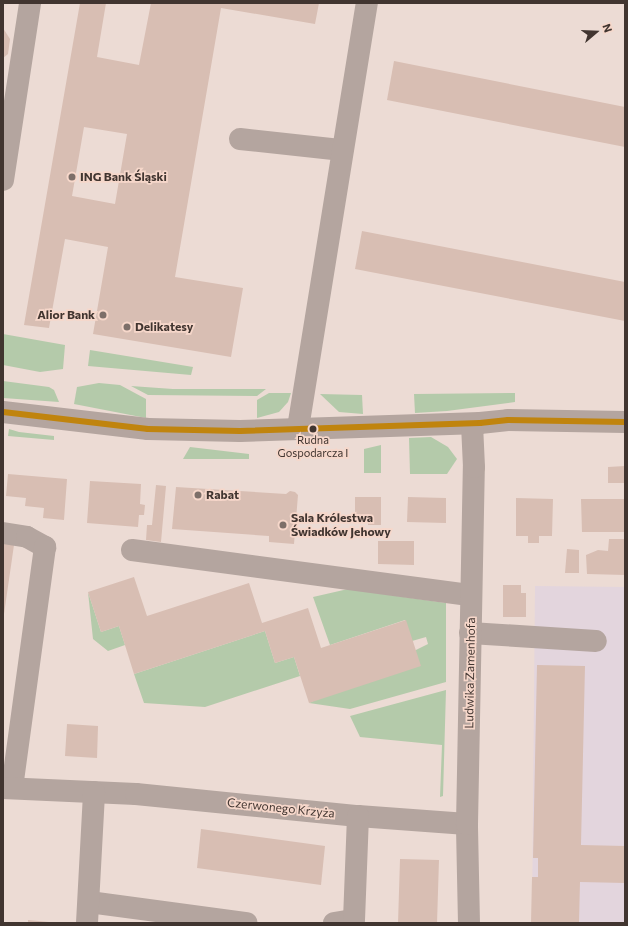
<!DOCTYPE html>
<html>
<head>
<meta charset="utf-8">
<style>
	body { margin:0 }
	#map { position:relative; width:628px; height:926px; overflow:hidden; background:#ecdbd4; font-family:Commissioner,sans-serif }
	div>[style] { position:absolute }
	.education>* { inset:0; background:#e3d5dd }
	.green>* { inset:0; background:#b4caaa }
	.building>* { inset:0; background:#d8beb3 }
	.minor>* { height:22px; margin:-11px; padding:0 11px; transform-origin:11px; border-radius:11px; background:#b4a59f }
	.bus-1>* { height:6px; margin:-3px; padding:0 3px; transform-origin:3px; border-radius:3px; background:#c0840e }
	.dots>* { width:11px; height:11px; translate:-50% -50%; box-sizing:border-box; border:2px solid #f6d7ca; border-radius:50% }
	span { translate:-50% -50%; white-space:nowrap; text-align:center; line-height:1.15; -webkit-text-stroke:3.5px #f6d7ca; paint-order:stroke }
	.bus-label { font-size:11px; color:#413530 }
	.poi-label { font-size:12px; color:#413530; font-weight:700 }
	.left { translate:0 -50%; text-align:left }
	.right { translate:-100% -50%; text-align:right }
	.street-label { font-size:12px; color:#413530 }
	.frame { position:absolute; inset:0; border:4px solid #413530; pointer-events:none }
	.north { position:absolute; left:576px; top:12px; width:40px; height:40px; -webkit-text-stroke:3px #f6d7ca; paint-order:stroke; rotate:71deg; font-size:11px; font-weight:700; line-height:16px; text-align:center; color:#413530 }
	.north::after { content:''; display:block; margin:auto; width:14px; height:18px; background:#413530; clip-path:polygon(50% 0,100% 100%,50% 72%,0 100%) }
</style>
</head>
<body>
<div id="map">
	<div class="education">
		<div style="clip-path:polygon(535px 586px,625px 587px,625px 923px,532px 923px)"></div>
	</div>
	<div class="green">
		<div style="clip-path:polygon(3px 334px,65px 345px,63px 369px,40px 372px,3px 365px)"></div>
		<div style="clip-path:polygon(90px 350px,193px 367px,191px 375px,88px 366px)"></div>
		<div style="clip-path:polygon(3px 381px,49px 387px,54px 390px,59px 402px,3px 398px)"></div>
		<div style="clip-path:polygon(99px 383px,120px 385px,146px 399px,146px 418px,74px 404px,77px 387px)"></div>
		<div style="clip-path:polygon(131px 386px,173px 389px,266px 389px,257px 396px,148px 395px)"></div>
		<div style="clip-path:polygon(269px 393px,291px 393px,288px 402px,279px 412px,257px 418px,257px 400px)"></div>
		<div style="clip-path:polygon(515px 393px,515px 402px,447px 411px,415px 413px,414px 394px)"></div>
		<div style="clip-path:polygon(320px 394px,362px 395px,363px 414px,339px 412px)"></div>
		<div style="clip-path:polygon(9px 429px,19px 432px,54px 436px,54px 440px,8px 436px)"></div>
		<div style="clip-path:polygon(431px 437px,448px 447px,457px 459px,447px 474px,410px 474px,409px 438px)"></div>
		<div style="clip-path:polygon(381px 445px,381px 473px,364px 473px,364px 449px)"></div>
		<div style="clip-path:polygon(190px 447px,249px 454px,249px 459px,183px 459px)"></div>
		<div style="clip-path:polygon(348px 589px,446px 603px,446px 682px,350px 709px,309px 703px,428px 644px,426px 637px,412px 641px,405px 620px,330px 645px,313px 597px)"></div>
		<div style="clip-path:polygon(88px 592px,101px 632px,119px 626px,125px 645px,108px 651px,93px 639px)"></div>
		<div style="clip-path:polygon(265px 631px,275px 663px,294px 657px,300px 676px,205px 707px,144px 703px,134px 674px)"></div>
		<div style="clip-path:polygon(446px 690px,443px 796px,440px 797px,442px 745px,360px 737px,350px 716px)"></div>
	</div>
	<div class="building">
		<div style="clip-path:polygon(evenodd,80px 3px,106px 3px,97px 57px,139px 65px,151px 3px,319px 3px,315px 24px,221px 8px,175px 277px,243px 288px,231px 357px,93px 334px,108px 247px,65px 239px,49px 328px,24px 325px,80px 3px,84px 127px,127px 134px,115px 204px,72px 196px,84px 127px)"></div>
		<div style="clip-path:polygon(3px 28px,10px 39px,8px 54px,3px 58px)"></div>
		<div style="clip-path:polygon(394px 61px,625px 107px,625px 147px,387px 100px)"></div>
		<div style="clip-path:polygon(362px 231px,625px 282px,625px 321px,355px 269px)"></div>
		<div style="clip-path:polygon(625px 466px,625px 483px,608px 483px,608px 467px)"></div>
		<div style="clip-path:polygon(8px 474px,67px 479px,64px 520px,43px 518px,44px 508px,25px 506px,26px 498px,6px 496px)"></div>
		<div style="clip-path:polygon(90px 481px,141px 484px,140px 504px,145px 505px,144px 515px,139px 515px,138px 527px,87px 523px)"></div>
		<div style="clip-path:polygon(156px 485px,166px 486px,161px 542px,146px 540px,147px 525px,152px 525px)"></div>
		<div style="clip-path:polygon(176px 487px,286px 494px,290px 491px,295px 492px,298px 495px,294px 544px,269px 542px,269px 536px,172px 529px)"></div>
		<div style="clip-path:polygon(355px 497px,381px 497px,381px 525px,368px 525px,368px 519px,355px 519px)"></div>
		<div style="clip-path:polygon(408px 497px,446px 498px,446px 523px,407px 522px)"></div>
		<div style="clip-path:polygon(516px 498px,553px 499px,552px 536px,539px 536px,539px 543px,528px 543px,528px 536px,516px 536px)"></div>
		<div style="clip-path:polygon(581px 499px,625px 499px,625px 532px,582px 532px)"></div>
		<div style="clip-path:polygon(609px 539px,625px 539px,625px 575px,587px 574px,586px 555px,598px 550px,608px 551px)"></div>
		<div style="clip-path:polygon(378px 541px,414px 541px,414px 565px,378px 564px)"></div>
		<div style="clip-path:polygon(3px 543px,14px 545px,4px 614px,3px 614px)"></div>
		<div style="clip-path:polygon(567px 549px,579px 550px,579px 573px,565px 573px)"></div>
		<div style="clip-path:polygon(134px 577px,147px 616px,249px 583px,262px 623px,308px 608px,321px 648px,406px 620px,421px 666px,309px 703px,294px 657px,275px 663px,265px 631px,134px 674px,119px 626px,101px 632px,88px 592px)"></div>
		<div style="clip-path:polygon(503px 585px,521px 585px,521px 593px,526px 593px,526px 617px,503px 617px)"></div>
		<div style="clip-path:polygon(537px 665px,585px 666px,581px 845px,625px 846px,625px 883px,580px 882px,579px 923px,531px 923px,532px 877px,538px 877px,538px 858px,533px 858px)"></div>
		<div style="clip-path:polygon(67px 724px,98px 726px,97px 758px,65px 756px)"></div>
		<div style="clip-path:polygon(201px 829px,325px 846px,321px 885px,197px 868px)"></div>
		<div style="clip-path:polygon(400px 859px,439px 860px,437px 923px,398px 923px)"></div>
		<div style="clip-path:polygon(28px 920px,49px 922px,49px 923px,28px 923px)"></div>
	</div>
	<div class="minor">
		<div style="left:240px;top:139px;width:103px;rotate:6.2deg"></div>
		<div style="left:3px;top:180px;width:179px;rotate:-81.3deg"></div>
		<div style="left:3px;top:412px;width:146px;rotate:6.7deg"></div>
		<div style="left:148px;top:429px;width:92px;rotate:1.2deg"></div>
		<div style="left:240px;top:431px;width:240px;rotate:-1.9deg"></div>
		<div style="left:480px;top:423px;width:28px;rotate:-6deg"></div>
		<div style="left:508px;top:420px;width:117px;rotate:1deg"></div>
		<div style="left:298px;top:428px;width:431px;rotate:-80.8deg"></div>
		<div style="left:3px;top:533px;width:24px;rotate:9deg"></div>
		<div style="left:27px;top:537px;width:21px;rotate:29deg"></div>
		<div style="left:45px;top:547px;width:243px;rotate:97.8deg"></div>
		<div style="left:132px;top:550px;width:342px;rotate:7.6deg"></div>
		<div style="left:470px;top:633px;width:126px;rotate:3.6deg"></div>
		<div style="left:3px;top:788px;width:133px;rotate:2.6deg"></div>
		<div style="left:136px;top:794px;width:223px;rotate:5.7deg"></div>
		<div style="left:358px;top:816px;width:109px;rotate:4.2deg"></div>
		<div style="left:89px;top:902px;width:159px;rotate:7.6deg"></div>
		<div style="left:87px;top:923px;width:131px;rotate:-86.9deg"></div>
		<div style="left:334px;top:923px;width:20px;rotate:-9deg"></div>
		<div style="left:354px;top:920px;width:104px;rotate:-87.8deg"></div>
		<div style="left:469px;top:923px;width:99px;rotate:-91.2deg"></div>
		<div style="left:467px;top:824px;width:357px;rotate:-88.9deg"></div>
		<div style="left:474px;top:467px;width:43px;rotate:-92.7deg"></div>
	</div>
	<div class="bus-1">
		<div style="left:3px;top:412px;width:146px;rotate:6.7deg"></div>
		<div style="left:148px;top:429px;width:92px;rotate:1.2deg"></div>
		<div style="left:240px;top:431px;width:240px;rotate:-1.9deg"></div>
		<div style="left:480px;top:423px;width:28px;rotate:-6deg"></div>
		<div style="left:508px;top:420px;width:117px;rotate:1deg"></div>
	</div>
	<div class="dots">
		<div style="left:72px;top:177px;background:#7d6f69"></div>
		<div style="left:103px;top:315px;background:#7d6f69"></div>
		<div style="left:127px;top:327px;background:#7d6f69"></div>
		<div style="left:313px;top:429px;background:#413530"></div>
		<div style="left:198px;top:495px;background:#7d6f69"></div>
		<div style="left:283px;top:525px;background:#7d6f69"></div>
	</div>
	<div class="bus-label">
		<span style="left:313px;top:447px">Rudna<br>Gospodarcza I</span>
	</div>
	<div class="poi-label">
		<span class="left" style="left:80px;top:177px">ING Bank Śląski</span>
		<span class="right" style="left:95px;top:315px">Alior Bank</span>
		<span class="left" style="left:135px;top:327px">Delikatesy</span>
		<span class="left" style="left:206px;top:495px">Rabat</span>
		<span class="left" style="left:291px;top:525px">Sala Królestwa<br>Świadków Jehowy</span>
	</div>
	<div class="street-label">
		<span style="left:470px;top:673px;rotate:-89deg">Ludwika Zamenhofa</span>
		<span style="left:281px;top:808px;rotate:6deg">Czerwonego Krzyża</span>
	</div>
	<div class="frame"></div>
	<div class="north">N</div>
</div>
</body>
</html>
